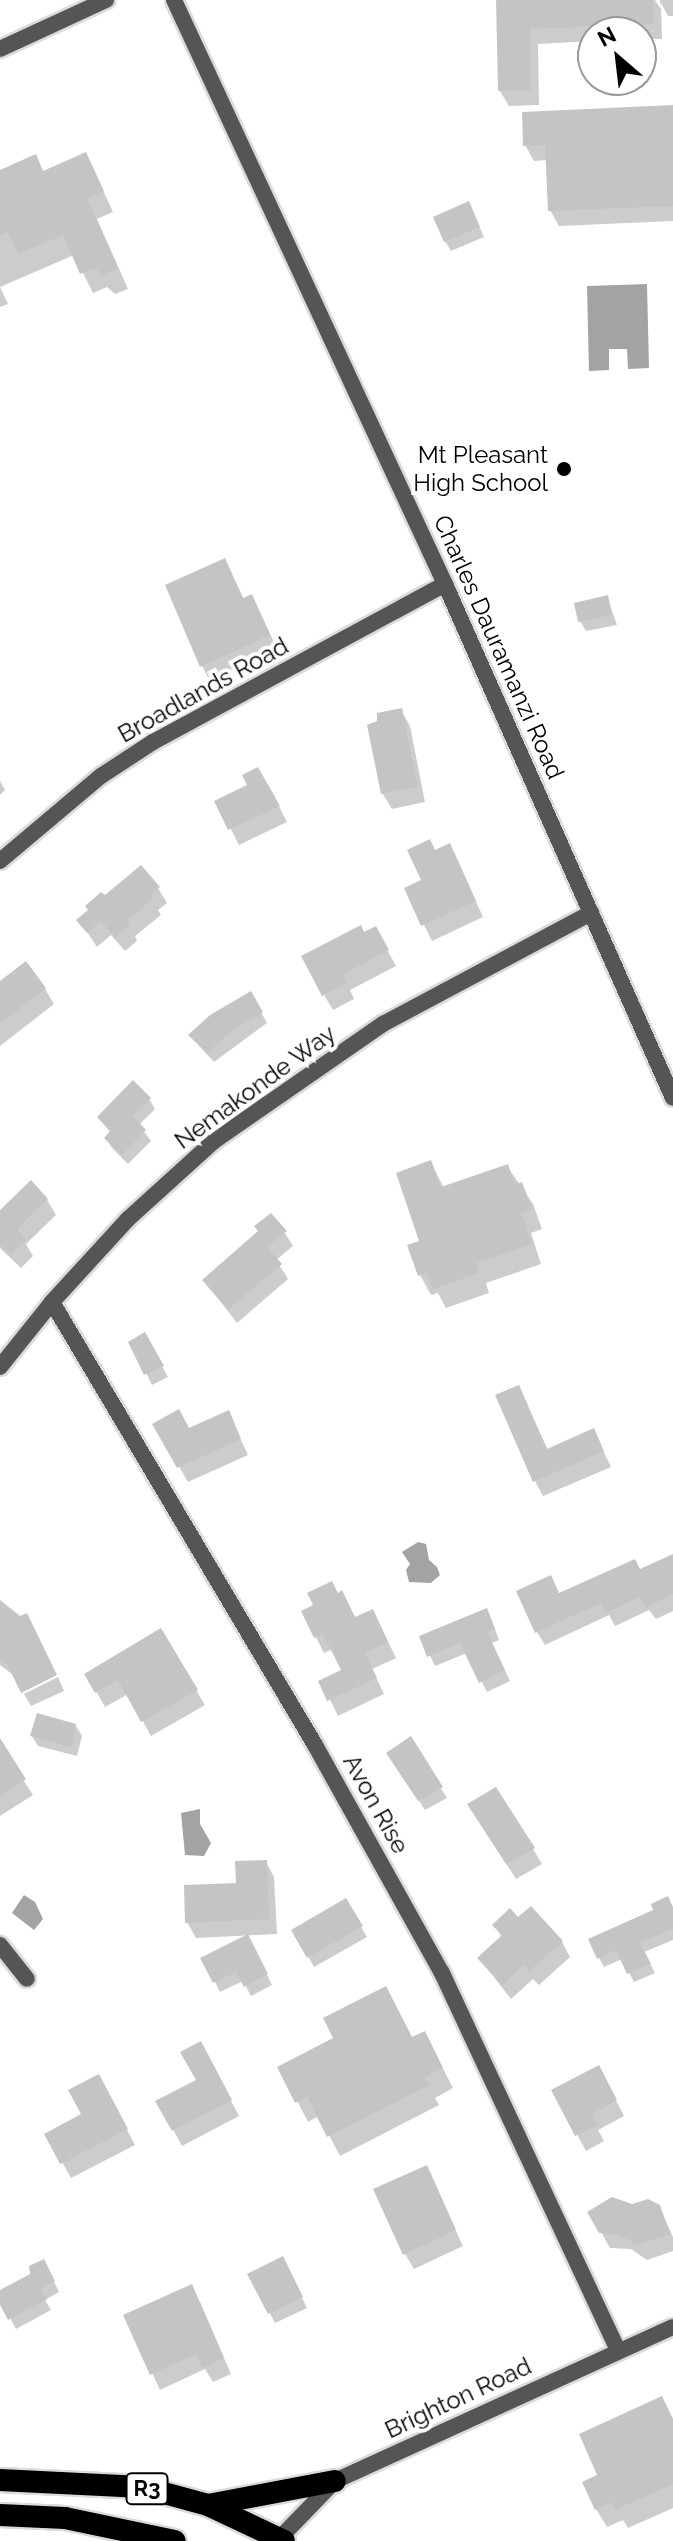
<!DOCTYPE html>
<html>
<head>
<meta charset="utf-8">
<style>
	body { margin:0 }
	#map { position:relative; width:673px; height:2541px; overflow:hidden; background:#fff; font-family:Raleway,sans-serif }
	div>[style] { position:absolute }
	.water>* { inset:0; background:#a3a3a3 }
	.shadow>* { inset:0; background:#0003 }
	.building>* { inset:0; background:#c4c4c4 }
	.roads { filter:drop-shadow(2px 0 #dbdbdb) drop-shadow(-2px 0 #dbdbdb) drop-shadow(0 2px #dbdbdb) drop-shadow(0 -2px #dbdbdb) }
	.minor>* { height:16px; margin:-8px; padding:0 8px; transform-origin:8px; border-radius:8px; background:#555 }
	.tertiary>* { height:16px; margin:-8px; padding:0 8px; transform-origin:8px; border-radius:8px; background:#555 }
	.trunk>* { height:22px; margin:-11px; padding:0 11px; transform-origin:11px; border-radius:11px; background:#000 }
	.dots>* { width:22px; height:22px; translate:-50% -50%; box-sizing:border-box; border:4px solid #fff; border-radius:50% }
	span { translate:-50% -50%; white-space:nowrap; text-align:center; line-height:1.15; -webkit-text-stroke:8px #fff; paint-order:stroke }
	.shield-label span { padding:2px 6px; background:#fff; border:2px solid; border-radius:6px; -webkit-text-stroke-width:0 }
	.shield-label { font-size:22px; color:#000; font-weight:700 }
	.poi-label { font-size:24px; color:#000 }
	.right { translate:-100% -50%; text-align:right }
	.street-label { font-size:24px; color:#000 }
	.north { position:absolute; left:577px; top:16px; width:80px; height:80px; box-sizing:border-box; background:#fff; border:2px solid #999; border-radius:50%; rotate:332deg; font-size:22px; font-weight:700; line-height:32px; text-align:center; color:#000 }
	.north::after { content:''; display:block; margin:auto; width:28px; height:36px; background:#000; clip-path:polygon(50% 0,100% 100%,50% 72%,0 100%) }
</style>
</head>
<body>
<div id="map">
	<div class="water">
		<div style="clip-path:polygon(647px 284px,649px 368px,628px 369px,627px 349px,609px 349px,609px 370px,589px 371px,587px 286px)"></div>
		<div style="clip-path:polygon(418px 1542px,426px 1544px,429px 1560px,437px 1567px,440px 1575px,431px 1583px,409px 1582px,406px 1570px,410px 1564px,402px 1552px)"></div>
		<div style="clip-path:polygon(200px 1809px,200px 1824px,211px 1843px,204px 1856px,185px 1855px,181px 1813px)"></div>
		<div style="clip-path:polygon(24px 1895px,35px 1902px,43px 1919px,34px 1930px,12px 1913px)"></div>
	</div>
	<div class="shadow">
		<div style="clip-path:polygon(498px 0,655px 0,661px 9px,660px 0,673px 0,673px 16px,668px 16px,661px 3px,662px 39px,641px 39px,641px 32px,593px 32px,593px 41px,538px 44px,539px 105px,509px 106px,500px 91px)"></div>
		<div style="clip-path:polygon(673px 107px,673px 221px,559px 226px,550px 210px,548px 160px,534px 161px,525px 145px)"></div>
		<div style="clip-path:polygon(86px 154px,113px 212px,97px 219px,128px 289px,115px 294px,107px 287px,93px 293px,74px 255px,0 287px,0 172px,35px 156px,44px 173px)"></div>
		<div style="clip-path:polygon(474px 214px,484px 237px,451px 251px,445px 241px)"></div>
		<div style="clip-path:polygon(0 287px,8px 304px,0 307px)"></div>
		<div style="clip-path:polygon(225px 561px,244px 600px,260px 612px,278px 651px,210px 681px,202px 666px)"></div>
		<div style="clip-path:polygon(607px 597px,617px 625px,586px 631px,580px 621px)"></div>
		<div style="clip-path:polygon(401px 710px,410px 726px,425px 802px,392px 809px,383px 794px,369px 726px)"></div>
		<div style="clip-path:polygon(0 781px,5px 790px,0 795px)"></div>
		<div style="clip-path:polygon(269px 786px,287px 822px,239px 845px,217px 802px)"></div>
		<div style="clip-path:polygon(435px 852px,458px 861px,483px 917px,432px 941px,406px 889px,424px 881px)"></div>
		<div style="clip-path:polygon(158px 888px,167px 903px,158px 910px,161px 915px,135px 936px,137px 941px,125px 951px,111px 935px,97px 947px,79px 920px,105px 897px)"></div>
		<div style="clip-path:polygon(364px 934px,384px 944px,396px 966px,350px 990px,354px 999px,333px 1010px,324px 995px)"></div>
		<div style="clip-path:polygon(0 984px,45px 989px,54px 1004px,0 1046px)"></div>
		<div style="clip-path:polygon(251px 994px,267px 1023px,214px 1062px,190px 1036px)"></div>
		<div style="clip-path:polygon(149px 1099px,155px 1109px,139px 1125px,151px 1141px,128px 1164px,112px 1148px,106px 1138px,111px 1133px,99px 1117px)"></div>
		<div style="clip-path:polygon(431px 1163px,444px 1188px,507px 1166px,533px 1204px,542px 1229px,531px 1233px,541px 1264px,486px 1283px,489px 1293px,446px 1308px,438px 1293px,431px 1295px,420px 1275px)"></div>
		<div style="clip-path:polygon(47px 1200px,56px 1215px,26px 1244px,33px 1256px,21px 1268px,0 1248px,0 1214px)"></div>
		<div style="clip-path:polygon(285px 1233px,293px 1246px,276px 1260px,288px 1279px,237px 1323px,204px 1280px)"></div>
		<div style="clip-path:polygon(145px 1335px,168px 1377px,152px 1385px,131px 1343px)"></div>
		<div style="clip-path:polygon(518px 1388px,548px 1450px,593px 1430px,611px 1467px,543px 1496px,535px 1481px)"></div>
		<div style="clip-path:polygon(228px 1413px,248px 1455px,188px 1482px,155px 1425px,189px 1430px)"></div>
		<div style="clip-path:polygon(640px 1572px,673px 1577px,673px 1611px,656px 1619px,649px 1610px,615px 1626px,609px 1615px,545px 1645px,537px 1632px,560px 1595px)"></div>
		<div style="clip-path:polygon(338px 1595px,355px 1619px,381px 1627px,396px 1658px,372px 1669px,384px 1694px,338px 1716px,321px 1682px,343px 1671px,333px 1649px,324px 1653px,303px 1612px)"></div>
		<div style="clip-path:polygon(0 1602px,16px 1677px,0 1665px)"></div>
		<div style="clip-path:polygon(492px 1621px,499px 1640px,492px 1643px,510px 1681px,487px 1692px,467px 1653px,435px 1666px,421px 1637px)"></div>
		<div style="clip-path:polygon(161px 1631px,205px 1705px,151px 1736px,128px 1694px,105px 1707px,87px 1675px)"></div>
		<div style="clip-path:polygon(58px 1677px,64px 1691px,31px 1706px,24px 1694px)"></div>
		<div style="clip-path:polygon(38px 1716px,76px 1726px,82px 1736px,77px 1756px,38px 1746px,32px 1736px)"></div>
		<div style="clip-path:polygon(410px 1739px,447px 1798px,425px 1810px,395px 1764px)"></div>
		<div style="clip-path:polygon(0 1744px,33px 1795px,0 1816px)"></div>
		<div style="clip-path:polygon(478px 1820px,533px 1849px,542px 1864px,516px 1879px)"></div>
		<div style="clip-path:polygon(266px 1862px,274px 1877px,277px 1934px,196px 1938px,187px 1922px)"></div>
		<div style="clip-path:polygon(346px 1901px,367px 1937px,314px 1967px,294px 1930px)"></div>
		<div style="clip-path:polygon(673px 1908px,673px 1940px,644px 1952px,655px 1973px,634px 1982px,622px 1959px,604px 1967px,599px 1958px)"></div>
		<div style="clip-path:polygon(518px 1920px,562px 1942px,570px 1957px,539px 1985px,533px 1979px,511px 1999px,479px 1958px,502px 1938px,495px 1925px)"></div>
		<div style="clip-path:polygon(253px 1946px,272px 1985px,251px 1996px,243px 1981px,220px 1992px,203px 1958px)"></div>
		<div style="clip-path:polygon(412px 2039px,435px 2053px,453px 2088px,435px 2098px,439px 2105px,340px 2156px,319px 2116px,308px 2122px,280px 2068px)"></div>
		<div style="clip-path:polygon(209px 2059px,239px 2116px,182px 2146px,158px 2102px,198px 2081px)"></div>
		<div style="clip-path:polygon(607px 2083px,624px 2116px,598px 2130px,604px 2141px,586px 2151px,554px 2091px)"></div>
		<div style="clip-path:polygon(107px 2092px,135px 2145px,71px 2178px,47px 2135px,84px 2115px)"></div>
		<div style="clip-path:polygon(426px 2168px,463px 2246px,414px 2269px,405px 2254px)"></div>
		<div style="clip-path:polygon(632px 2206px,659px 2206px,673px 2237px,673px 2251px,647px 2260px,631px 2249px,610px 2248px,590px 2212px)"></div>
		<div style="clip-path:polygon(288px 2269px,307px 2308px,275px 2323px,250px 2275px)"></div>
		<div style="clip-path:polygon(49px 2271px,59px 2292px,45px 2300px,51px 2310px,16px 2329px,0 2300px,0 2293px,33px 2275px)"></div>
		<div style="clip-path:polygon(200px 2302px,231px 2374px,213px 2382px,205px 2369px,160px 2390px,126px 2316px)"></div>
		<div style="clip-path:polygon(661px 2398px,673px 2419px,673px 2508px,628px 2528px,623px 2520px,607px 2527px,596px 2509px,600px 2476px)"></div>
	</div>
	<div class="building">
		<div style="clip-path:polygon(496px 0,653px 0,654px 24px,530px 29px,531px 90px,498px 91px)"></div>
		<div style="clip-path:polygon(673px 105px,673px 206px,548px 211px,545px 145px,523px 146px,522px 112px)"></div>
		<div style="clip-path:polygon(86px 152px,104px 191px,87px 199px,118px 268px,102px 275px,95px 268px,80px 274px,63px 235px,18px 254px,8px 232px,0 236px,0 170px,36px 154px,43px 171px)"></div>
		<div style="clip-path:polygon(469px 201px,480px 227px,444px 242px,433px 217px)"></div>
		<div style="clip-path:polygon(225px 558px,243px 598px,252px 594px,270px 635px,200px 667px,165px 585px)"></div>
		<div style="clip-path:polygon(608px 595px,612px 615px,578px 622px,574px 603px)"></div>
		<div style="clip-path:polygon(402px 708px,418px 787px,381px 794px,367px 725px,377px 721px,377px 713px)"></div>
		<div style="clip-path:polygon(258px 767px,280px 806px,228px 830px,214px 801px,247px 785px,242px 775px)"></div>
		<div style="clip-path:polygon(430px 839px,435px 850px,450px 843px,476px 901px,421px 926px,404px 888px,421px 880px,407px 850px)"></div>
		<div style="clip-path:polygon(141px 865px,160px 887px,150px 894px,154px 898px,127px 920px,130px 924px,115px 937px,101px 921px,87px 933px,76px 920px,88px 910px,85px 906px,101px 892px,105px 895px)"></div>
		<div style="clip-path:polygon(361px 925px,364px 932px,376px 926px,389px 950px,343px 974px,347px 983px,322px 996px,301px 956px)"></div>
		<div style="clip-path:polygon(26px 961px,46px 988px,0 1024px,0 981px)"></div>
		<div style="clip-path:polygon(251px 991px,263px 1012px,235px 1029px,207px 1053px,188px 1035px,210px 1015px)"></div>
		<div style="clip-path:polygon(133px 1080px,151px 1098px,133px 1116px,146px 1130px,122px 1155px,104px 1138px,110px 1131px,97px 1117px)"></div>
		<div style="clip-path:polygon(431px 1160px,441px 1187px,508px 1164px,515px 1185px,522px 1182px,532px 1209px,521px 1213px,532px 1244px,476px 1263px,479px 1273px,433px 1289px,427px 1273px,418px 1276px,407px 1245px,419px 1241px,396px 1173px)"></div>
		<div style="clip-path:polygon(31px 1180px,48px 1199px,17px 1229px,26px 1240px,11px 1253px,0 1245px,0 1210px)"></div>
		<div style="clip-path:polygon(271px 1213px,287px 1231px,267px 1247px,282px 1264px,228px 1310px,202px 1280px,258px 1231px,254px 1226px)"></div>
		<div style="clip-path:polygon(145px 1332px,164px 1366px,144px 1375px,128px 1342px)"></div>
		<div style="clip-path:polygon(519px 1385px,547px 1449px,594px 1428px,604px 1451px,533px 1482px,495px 1395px)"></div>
		<div style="clip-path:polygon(179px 1409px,189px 1428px,229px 1410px,241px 1439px,177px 1468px,152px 1424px)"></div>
		<div style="clip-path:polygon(673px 1554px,673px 1594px,647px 1607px,639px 1597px,606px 1613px,601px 1603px,535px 1633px,516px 1591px,551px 1575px,559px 1593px,635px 1559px,640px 1569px)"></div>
		<div style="clip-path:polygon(332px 1581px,338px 1593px,342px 1590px,355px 1617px,373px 1609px,388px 1642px,365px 1653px,377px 1678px,327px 1701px,318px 1681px,341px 1670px,323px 1634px,314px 1638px,301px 1611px,313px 1605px,307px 1593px)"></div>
		<div style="clip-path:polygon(0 1600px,20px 1616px,27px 1613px,57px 1675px,21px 1693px,7px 1664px,0 1658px)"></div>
		<div style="clip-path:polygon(487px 1608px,495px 1629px,487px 1632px,505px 1670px,479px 1683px,460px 1643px,427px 1657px,419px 1636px)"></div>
		<div style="clip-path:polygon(161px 1628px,198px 1690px,141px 1722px,118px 1680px,95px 1693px,84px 1674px)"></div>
		<div style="clip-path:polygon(37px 1713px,76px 1724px,72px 1747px,30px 1736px)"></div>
		<div style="clip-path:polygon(411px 1736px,443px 1787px,418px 1801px,386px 1753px)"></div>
		<div style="clip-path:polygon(0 1738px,26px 1779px,0 1795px)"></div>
		<div style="clip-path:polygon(496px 1787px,535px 1848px,506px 1864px,467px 1804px)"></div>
		<div style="clip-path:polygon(267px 1860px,269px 1919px,185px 1923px,184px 1885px,236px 1883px,235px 1861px)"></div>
		<div style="clip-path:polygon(668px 1896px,673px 1907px,673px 1929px,640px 1942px,651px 1964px,627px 1974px,616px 1950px,597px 1959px,588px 1939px,653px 1910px,651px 1904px)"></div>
		<div style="clip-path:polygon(346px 1898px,363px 1926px,307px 1958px,291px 1930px)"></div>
		<div style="clip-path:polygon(531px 1906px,563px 1941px,529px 1971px,523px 1965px,502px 1985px,477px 1958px,502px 1935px,492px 1925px,510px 1908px,518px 1917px)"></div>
		<div style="clip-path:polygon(248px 1934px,268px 1974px,244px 1987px,236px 1972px,213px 1983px,200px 1958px)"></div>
		<div style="clip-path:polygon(386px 1986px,412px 2037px,425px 2031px,443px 2068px,425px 2077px,429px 2085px,327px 2137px,307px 2097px,295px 2103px,277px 2067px,333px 2038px,323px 2018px)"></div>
		<div style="clip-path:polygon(201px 2041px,232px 2100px,172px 2131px,155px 2101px,196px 2080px,180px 2052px)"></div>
		<div style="clip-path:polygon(599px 2065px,617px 2100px,591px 2114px,597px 2125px,575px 2136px,551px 2090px)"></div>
		<div style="clip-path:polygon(99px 2074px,128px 2129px,60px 2164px,44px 2134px,81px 2114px,68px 2090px)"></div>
		<div style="clip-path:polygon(427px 2165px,456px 2230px,403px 2255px,373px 2189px)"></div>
		<div style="clip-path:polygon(612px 2197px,632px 2204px,648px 2199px,660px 2205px,670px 2234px,637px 2245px,620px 2235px,599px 2233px,587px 2212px)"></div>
		<div style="clip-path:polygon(283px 2256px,303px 2297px,268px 2314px,247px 2274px)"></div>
		<div style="clip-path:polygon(44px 2259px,55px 2281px,41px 2289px,47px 2299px,8px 2320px,0 2305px,0 2290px,30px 2274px,29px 2266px)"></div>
		<div style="clip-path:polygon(192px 2284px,224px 2358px,202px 2368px,196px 2354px,150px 2375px,123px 2315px)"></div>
		<div style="clip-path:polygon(662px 2396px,673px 2419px,673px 2484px,615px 2510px,611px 2502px,595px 2510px,582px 2482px,597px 2475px,579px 2434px)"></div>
	</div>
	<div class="roads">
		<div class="minor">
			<div style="left:0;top:49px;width:117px;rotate:-24.8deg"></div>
			<div style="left:0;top:861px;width:132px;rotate:-40.1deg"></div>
			<div style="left:101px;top:776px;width:62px;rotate:-33.2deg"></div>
			<div style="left:153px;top:742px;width:332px;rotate:-28.4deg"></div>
			<div style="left:52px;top:1302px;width:515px;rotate:59.3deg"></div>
			<div style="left:315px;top:1745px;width:261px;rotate:60.9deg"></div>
			<div style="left:442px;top:1973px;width:417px;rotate:65deg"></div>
			<div style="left:0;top:1945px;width:43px;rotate:51.5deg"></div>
			<div style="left:277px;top:2541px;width:83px;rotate:-46deg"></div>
			<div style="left:335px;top:2481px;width:371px;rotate:-24.5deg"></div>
		</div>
		<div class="tertiary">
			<div style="left:174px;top:0;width:644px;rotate:65.11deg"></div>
			<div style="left:445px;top:584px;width:562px;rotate:66.08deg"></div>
			<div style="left:0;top:1367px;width:83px;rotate:-51.3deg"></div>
			<div style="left:52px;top:1302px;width:113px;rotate:-47.5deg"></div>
			<div style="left:128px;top:1219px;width:116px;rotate:-42.2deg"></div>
			<div style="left:214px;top:1141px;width:206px;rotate:-34.7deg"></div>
			<div style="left:383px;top:1024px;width:236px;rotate:-28.1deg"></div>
		</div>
		<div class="trunk">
			<div style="left:0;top:2480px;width:142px;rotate:2.8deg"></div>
			<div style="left:142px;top:2487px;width:68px;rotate:15.3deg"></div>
			<div style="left:208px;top:2505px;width:84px;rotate:25.3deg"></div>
			<div style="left:208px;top:2505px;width:129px;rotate:-10.7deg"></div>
			<div style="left:0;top:2515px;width:65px;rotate:2.6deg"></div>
			<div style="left:65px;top:2518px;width:112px;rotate:11.8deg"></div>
		</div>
	</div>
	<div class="dots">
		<div style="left:564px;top:469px;background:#000"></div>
	</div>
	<div class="shield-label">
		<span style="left:147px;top:2489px">R3</span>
	</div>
	<div class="poi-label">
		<span class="right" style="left:548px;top:469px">Mt Pleasant<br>High School</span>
	</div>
	<div class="street-label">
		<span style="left:499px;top:647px;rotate:66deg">Charles Dauramanzi Road</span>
		<span style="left:203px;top:690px;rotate:-29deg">Broadlands Road</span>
		<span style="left:255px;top:1087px;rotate:-36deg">Nemakonde Way</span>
		<span style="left:376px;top:1804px;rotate:61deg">Avon Rise</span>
		<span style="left:458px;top:2398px;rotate:-25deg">Brighton Road</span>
	</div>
	<div class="north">N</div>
</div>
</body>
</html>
